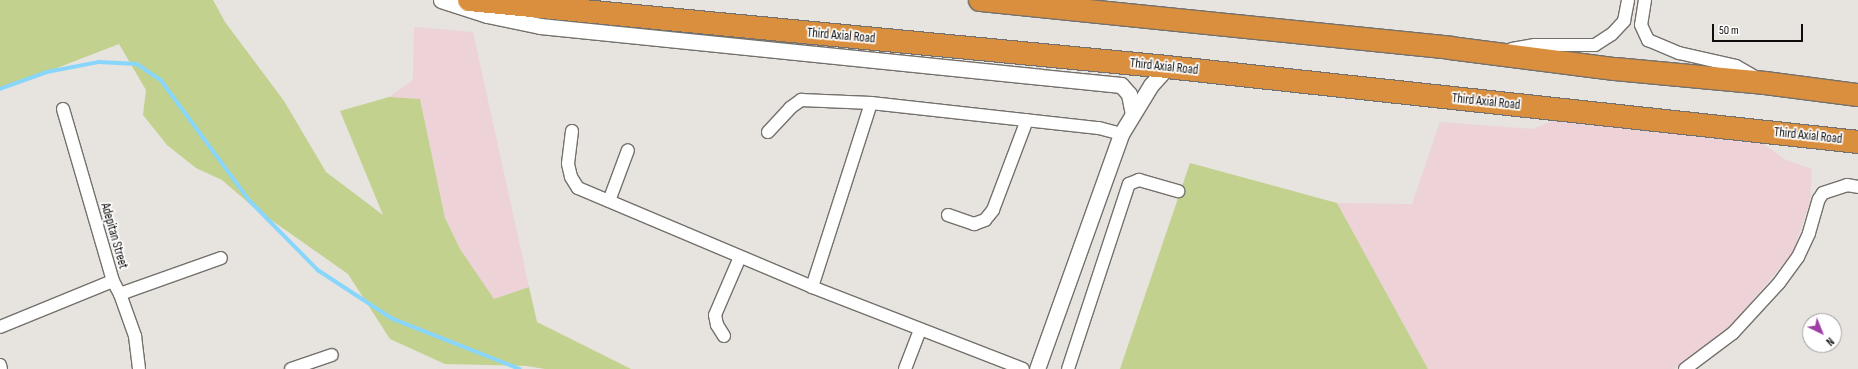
<!DOCTYPE html>
<html>
<head>
<meta charset="utf-8">
<style>
	body { margin:0 }
	#map { position:relative; width:1858px; height:369px; overflow:hidden; background:#e7e3de; font-family:"Sofia Sans Condensed",sans-serif }
	div>[style] { position:absolute }
	.industrial>* { inset:0; background:#edd2d8 }
	.green>* { inset:0; background:#c2d18d }
	.stream>* { height:3.5px; margin:-1.75px; padding:0 1.75px; transform-origin:1.75px; border-radius:1.75px; background:#89d6fc }
	.roads { filter:drop-shadow(1px 0 #74716c) drop-shadow(-1px 0 #74716c) drop-shadow(0 1px #74716c) drop-shadow(0 -1px #74716c) }
	.minor>* { height:12px; margin:-6px; padding:0 6px; transform-origin:6px; border-radius:6px; background:#fff }
	.tertiary>* { height:15px; margin:-7.5px; padding:0 7.5px; transform-origin:7.5px; border-radius:7.5px; background:#fff }
	.motorway>* { height:22px; margin:-11px; padding:0 11px; transform-origin:11px; border-radius:11px; background:#da8f3f }
	span { translate:-50% -50%; white-space:nowrap; text-align:center; line-height:1.15; -webkit-text-stroke:3.5px #fff; paint-order:stroke }
	.street-label { font-size:13px; color:#0f0d0c }
	.north { position:absolute; left:1802px; top:313px; width:40px; height:40px; box-sizing:border-box; background:#fff; border:1px solid #9f9e9e; border-radius:50%; rotate:137deg; font-size:11px; font-weight:700; line-height:16px; text-align:center; color:#0f0d0c }
	.north::after { content:''; display:block; margin:auto; width:14px; height:18px; background:#9f3da4; clip-path:polygon(50% 0,100% 100%,50% 72%,0 100%) }
	.scale { position:absolute; left:1712px; top:24px; width:91px; height:18px; box-sizing:border-box; border:2px solid #0f0d0c; border-top:0; padding-left:5px; font-size:12px; line-height:14px; white-space:nowrap; color:#0f0d0c; -webkit-text-stroke:3px #fff; paint-order:stroke }
</style>
</head>
<body>
<div id="map">
	<div class="industrial">
		<div style="clip-path:polygon(414px 27px,473px 32px,529px 287px,494px 300px,460px 249px,445px 218px,420px 99px,389px 97px,413px 80px)"></div>
		<div style="clip-path:polygon(1562px 117px,1751px 135px,1786px 160px,1812px 169px,1810px 202px,1793px 252px,1730px 327px,1703px 352px,1673px 369px,1428px 369px,1337px 203px,1412px 204px,1440px 122px,1533px 129px)"></div>
	</div>
	<div class="green">
		<div style="clip-path:polygon(0 0,213px 0,225px 22px,284px 101px,326px 172px,383px 215px,340px 111px,389px 97px,420px 99px,445px 218px,460px 249px,494px 299px,529px 287px,537px 322px,631px 369px,545px 369px,527px 366px,445px 364px,390px 339px,348px 274px,257px 210px,222px 180px,196px 168px,167px 145px,143px 115px,146px 90px,119px 44px,0 90px)"></div>
		<div style="clip-path:polygon(1190px 163px,1337px 203px,1428px 369px,1120px 369px)"></div>
	</div>
	<div class="stream">
		<div style="left:0;top:89px;width:50px;rotate:-19.9deg"></div>
		<div style="left:47px;top:72px;width:53px;rotate:-10.9deg"></div>
		<div style="left:99px;top:62px;width:38px;rotate:3deg"></div>
		<div style="left:137px;top:64px;width:29px;rotate:34deg"></div>
		<div style="left:161px;top:80px;width:150px;rotate:53.7deg"></div>
		<div style="left:250px;top:201px;width:97px;rotate:45.4deg"></div>
		<div style="left:318px;top:270px;width:90px;rotate:33.2deg"></div>
		<div style="left:393px;top:319px;width:136px;rotate:21.5deg"></div>
	</div>
	<div class="roads">
		<div class="minor">
			<div style="left:1645px;top:0;width:25px;rotate:99deg"></div>
			<div style="left:1641px;top:25px;width:17px;rotate:65deg"></div>
			<div style="left:1648px;top:40px;width:34px;rotate:23deg"></div>
			<div style="left:1679px;top:53px;width:58px;rotate:12.8deg"></div>
			<div style="left:1736px;top:66px;width:24px;rotate:30deg"></div>
			<div style="left:1512px;top:49px;width:23px;rotate:-10deg"></div>
			<div style="left:1535px;top:45px;width:60px"></div>
			<div style="left:1595px;top:45px;width:20px;rotate:-33deg"></div>
			<div style="left:1612px;top:34px;width:18px;rotate:-47deg"></div>
			<div style="left:1624px;top:21px;width:21px;rotate:-79deg"></div>
			<div style="left:63px;top:109px;width:179px;rotate:73.8deg"></div>
			<div style="left:113px;top:281px;width:15px;rotate:62deg"></div>
			<div style="left:120px;top:294px;width:45px;rotate:70.3deg"></div>
			<div style="left:135px;top:336px;width:33px;rotate:83deg"></div>
			<div style="left:572px;top:131px;width:33px;rotate:97deg"></div>
			<div style="left:568px;top:164px;width:13px;rotate:77deg"></div>
			<div style="left:571px;top:177px;width:13px;rotate:58deg"></div>
			<div style="left:578px;top:188px;width:254px;rotate:22.9deg"></div>
			<div style="left:812px;top:287px;width:226px;rotate:21.2deg"></div>
			<div style="left:768px;top:132px;width:33px;rotate:-47deg"></div>
			<div style="left:790px;top:108px;width:14px;rotate:-36deg"></div>
			<div style="left:801px;top:100px;width:70px;rotate:2.5deg"></div>
			<div style="left:871px;top:103px;width:229px;rotate:6.3deg"></div>
			<div style="left:1099px;top:128px;width:23px;rotate:15deg"></div>
			<div style="left:609px;top:201px;width:54px;rotate:-69.6deg"></div>
			<div style="left:948px;top:215px;width:28px;rotate:19deg"></div>
			<div style="left:974px;top:224px;width:12px;rotate:-20deg"></div>
			<div style="left:985px;top:220px;width:13px;rotate:-51deg"></div>
			<div style="left:993px;top:210px;width:96px;rotate:-69.3deg"></div>
			<div style="left:812px;top:287px;width:193px;rotate:-72.2deg"></div>
			<div style="left:120px;top:294px;width:107px;rotate:-19.6deg"></div>
			<div style="left:0;top:327px;width:122px;rotate:-22.2deg"></div>
			<div style="left:724px;top:336px;width:13px;rotate:-122deg"></div>
			<div style="left:717px;top:325px;width:10px;rotate:-101deg"></div>
			<div style="left:715px;top:315px;width:63px;rotate:-66.7deg"></div>
			<div style="left:0;top:365px;width:4px;rotate:76deg"></div>
			<div style="left:291px;top:369px;width:43px;rotate:-18.9deg"></div>
			<div style="left:905px;top:369px;width:42px;rotate:-69deg"></div>
			<div style="left:1068px;top:369px;width:195px;rotate:-71.8deg"></div>
			<div style="left:1129px;top:184px;width:11px;rotate:-22deg"></div>
			<div style="left:1139px;top:180px;width:41px;rotate:15.8deg"></div>
			<div style="left:1685px;top:369px;width:60px;rotate:-36.9deg"></div>
			<div style="left:1733px;top:333px;width:68px;rotate:-47.4deg"></div>
			<div style="left:1779px;top:283px;width:32px;rotate:-54deg"></div>
			<div style="left:1798px;top:257px;width:26px;rotate:-65deg"></div>
			<div style="left:1809px;top:233px;width:35px;rotate:-74deg"></div>
			<div style="left:1819px;top:199px;width:7px;rotate:-56deg"></div>
			<div style="left:1823px;top:193px;width:25px;rotate:-18deg"></div>
			<div style="left:1847px;top:185px;width:11px;rotate:10deg"></div>
		</div>
		<div class="tertiary">
			<div style="left:441px;top:0;width:48px;rotate:18.1deg"></div>
			<div style="left:487px;top:15px;width:54px;rotate:11.7deg"></div>
			<div style="left:540px;top:26px;width:584px;rotate:5.8deg"></div>
			<div style="left:1121px;top:85px;width:12px;rotate:48deg"></div>
			<div style="left:1129px;top:94px;width:20px;rotate:79deg"></div>
			<div style="left:1037px;top:369px;width:250px;rotate:-70.3deg"></div>
			<div style="left:1121px;top:134px;width:57px;rotate:-58.5deg"></div>
			<div style="left:1151px;top:85px;width:24px;rotate:-48deg"></div>
		</div>
		<div class="motorway">
			<div style="left:469px;top:0;width:701px;rotate:5.48deg"></div>
			<div style="left:1167px;top:67px;width:695px;rotate:6.19deg"></div>
			<div style="left:980px;top:0;width:472px;rotate:5.8deg"></div>
			<div style="left:1450px;top:48px;width:166px;rotate:7.3deg"></div>
			<div style="left:1615px;top:69px;width:151px;rotate:5.3deg"></div>
			<div style="left:1765px;top:83px;width:94px;rotate:7.4deg"></div>
		</div>
	</div>
	<div class="street-label">
		<span style="left:841px;top:36px;rotate:5deg">Third Axial Road</span>
		<span style="left:1164px;top:67px;rotate:6deg">Third Axial Road</span>
		<span style="left:1486px;top:102px;rotate:6deg">Third Axial Road</span>
		<span style="left:1808px;top:136px;rotate:6deg">Third Axial Road</span>
		<span style="left:114px;top:236px;rotate:74deg">Adepitan Street</span>
	</div>
	<div class="north">N</div>
	<div class="scale">50 m</div>
</div>
</body>
</html>
